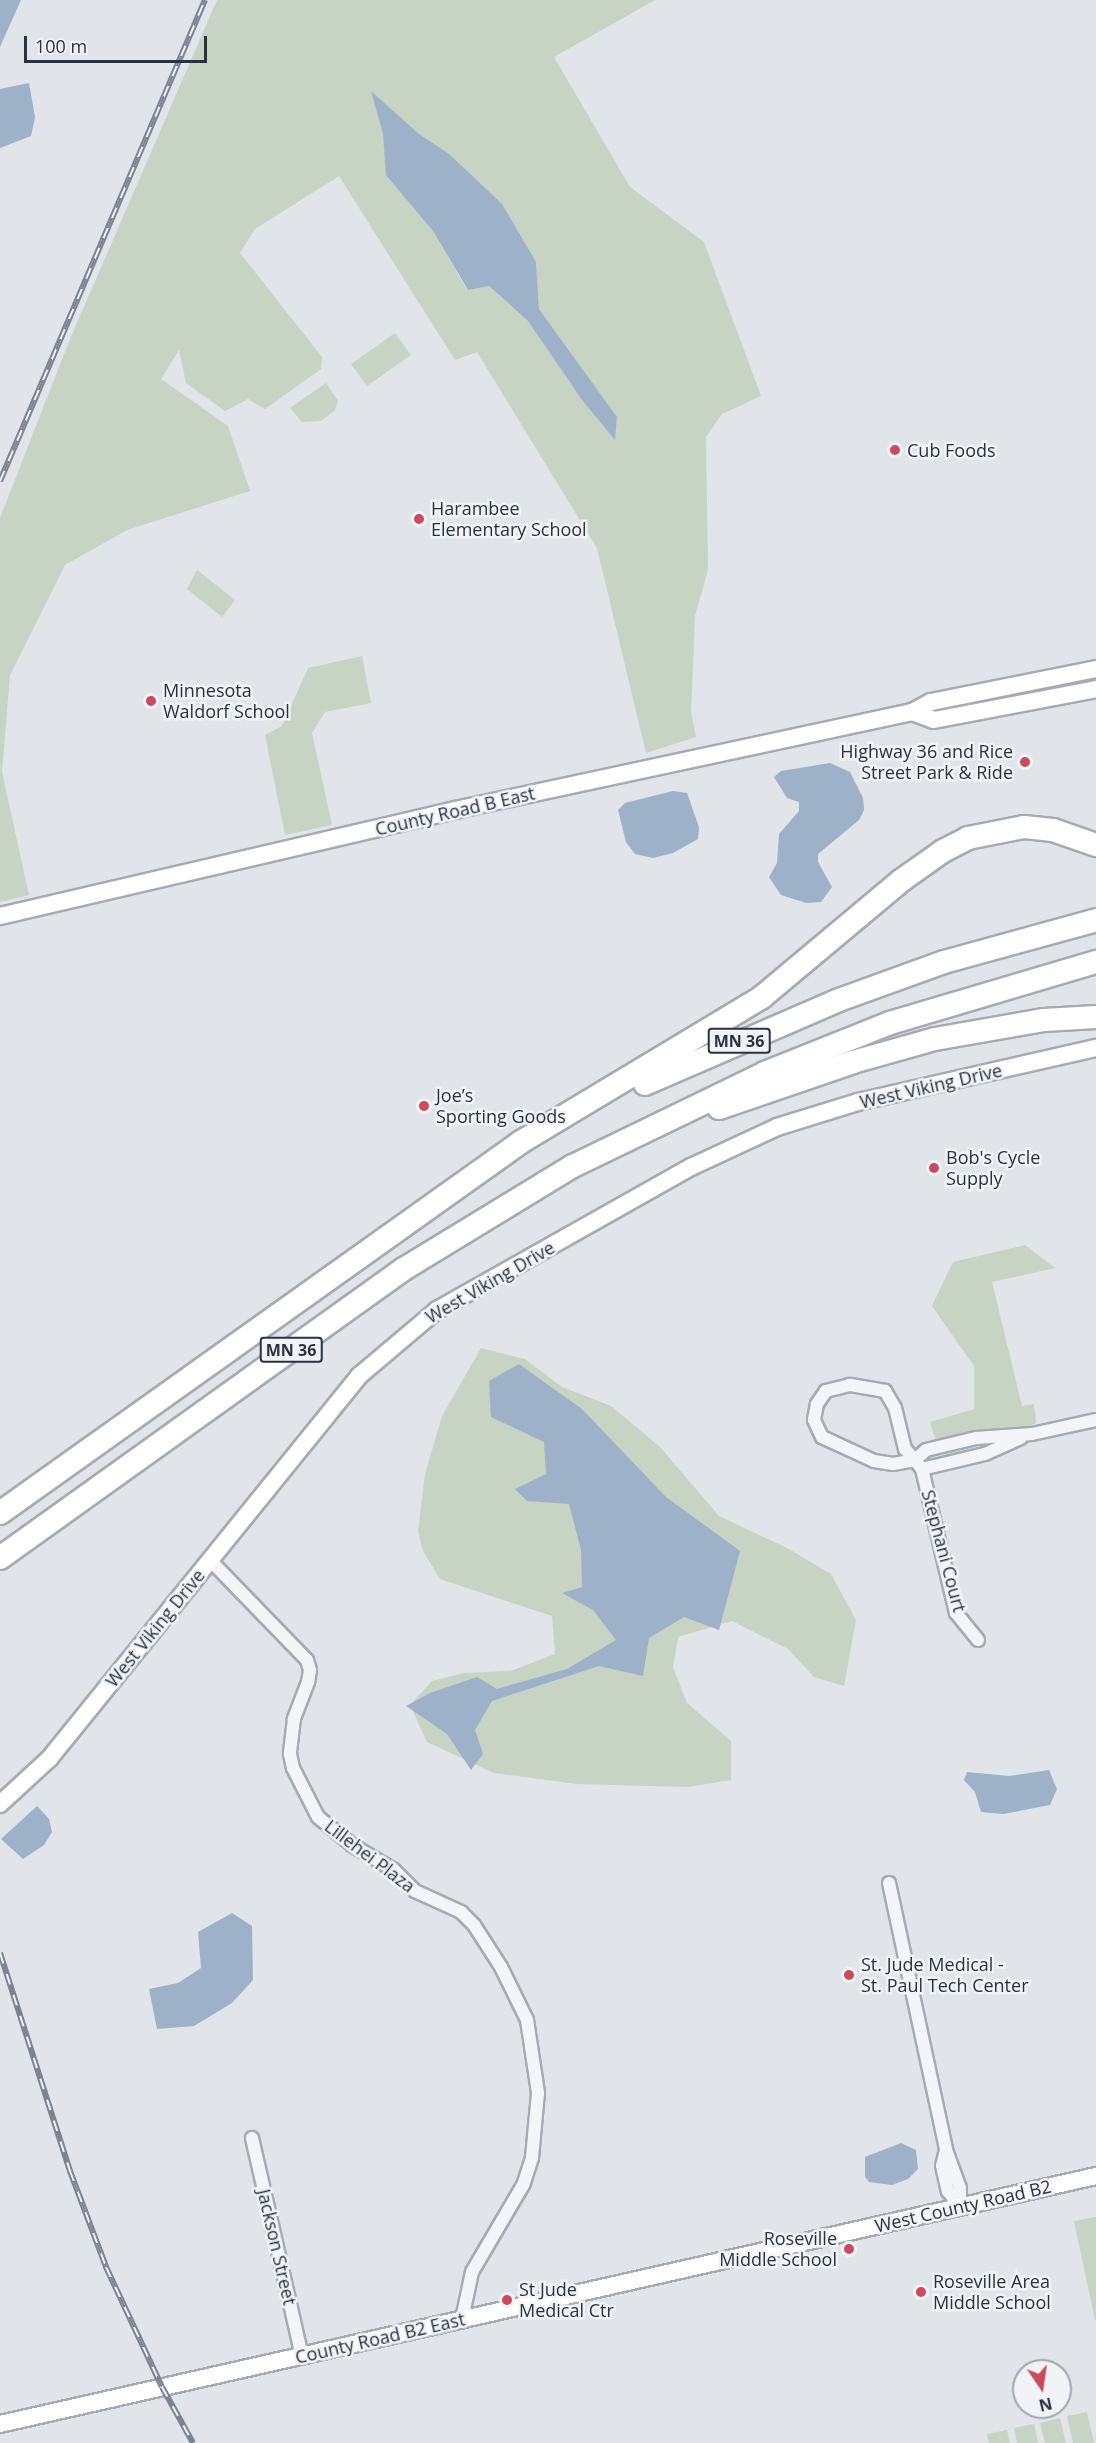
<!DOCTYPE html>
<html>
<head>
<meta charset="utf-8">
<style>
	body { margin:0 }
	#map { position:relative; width:1096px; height:2443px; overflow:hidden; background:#e1e4e9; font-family:"Open Sans",sans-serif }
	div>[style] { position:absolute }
	.green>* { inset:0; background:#c7d3c3 }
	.water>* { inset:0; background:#9db2c8 }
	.roads { filter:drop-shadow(2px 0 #a6abb3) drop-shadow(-2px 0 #a6abb3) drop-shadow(0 2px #a6abb3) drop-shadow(0 -2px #a6abb3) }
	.street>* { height:12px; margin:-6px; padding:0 6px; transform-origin:6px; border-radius:6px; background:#f4f5f8 }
	.secondary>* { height:16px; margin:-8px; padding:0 8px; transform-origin:8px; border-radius:8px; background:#fff }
	.highway>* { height:22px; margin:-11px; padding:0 11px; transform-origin:11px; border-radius:11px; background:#fff }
	.rail>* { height:6px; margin-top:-3px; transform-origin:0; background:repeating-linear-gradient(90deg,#f1f3f7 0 11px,#7b8493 0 22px); box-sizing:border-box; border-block:2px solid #7b8493 }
	.dots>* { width:16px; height:16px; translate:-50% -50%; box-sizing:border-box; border:3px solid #f1f3f7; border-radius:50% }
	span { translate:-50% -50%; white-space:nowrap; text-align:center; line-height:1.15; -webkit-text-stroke:5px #f1f3f7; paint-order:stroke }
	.shield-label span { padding:2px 4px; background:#f1f3f7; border:2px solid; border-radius:4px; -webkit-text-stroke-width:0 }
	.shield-label { font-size:16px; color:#2a3241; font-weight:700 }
	.poi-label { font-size:18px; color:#2a3241 }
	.left { translate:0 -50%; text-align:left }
	.right { translate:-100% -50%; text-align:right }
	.street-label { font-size:18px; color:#2a3241 }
	.north { position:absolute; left:1012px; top:2359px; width:60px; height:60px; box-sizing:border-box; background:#f1f3f7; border:2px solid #a1a6ae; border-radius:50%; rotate:167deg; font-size:16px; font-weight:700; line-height:24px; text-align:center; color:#2a3241 }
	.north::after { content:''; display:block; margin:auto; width:21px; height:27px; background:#ca4b5c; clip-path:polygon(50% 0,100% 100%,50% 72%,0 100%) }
	.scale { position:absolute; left:24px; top:36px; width:183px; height:27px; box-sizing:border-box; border:3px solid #2a3241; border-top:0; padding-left:8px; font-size:18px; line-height:21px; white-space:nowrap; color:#2a3241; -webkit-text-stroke:4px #f1f3f7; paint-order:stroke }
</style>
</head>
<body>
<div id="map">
	<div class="green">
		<div style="clip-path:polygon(evenodd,217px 0,655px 0,554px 57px,630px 187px,704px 242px,761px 396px,722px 414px,706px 437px,708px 570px,695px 616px,691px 712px,696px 737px,646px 753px,597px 548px,477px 352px,455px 360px,339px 176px,255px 229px,240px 253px,322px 357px,321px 369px,265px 409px,248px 399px,225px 411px,186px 383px,179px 350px,161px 379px,228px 426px,250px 491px,127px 530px,65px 565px,10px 675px,2px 772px,29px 895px,0 902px,0 518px,70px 339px,217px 0,372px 92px,419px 134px,448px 153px,536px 262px,539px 309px,617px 417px,615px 439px,582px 400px,528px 321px,489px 286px,467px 290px,433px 231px,387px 175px,383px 134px,372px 92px)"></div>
		<div style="clip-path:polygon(395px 333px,411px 355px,367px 386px,351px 364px)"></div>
		<div style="clip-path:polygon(326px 383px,338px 401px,335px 410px,321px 421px,302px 422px,290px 408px)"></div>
		<div style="clip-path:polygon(197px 570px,235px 600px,222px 617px,187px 589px)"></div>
		<div style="clip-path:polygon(362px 656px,371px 703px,325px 712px,312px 733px,332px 825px,285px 835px,265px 735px,282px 726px,308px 668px)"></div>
		<div style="clip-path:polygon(1025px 1245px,1055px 1268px,992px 1282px,1022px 1406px,1034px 1404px,1036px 1423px,1021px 1430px,937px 1444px,930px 1422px,974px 1409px,974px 1366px,932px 1306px,953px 1262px)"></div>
		<div style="clip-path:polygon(481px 1348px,525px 1359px,562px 1387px,611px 1406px,660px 1447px,719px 1516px,787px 1548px,831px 1574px,856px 1620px,844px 1686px,814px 1677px,788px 1649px,732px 1621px,678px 1637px,673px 1667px,687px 1703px,731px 1741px,731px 1780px,688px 1787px,577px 1784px,494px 1773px,427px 1742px,410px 1705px,432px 1681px,464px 1673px,511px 1671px,555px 1654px,552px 1616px,440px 1579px,423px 1551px,418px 1531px,425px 1474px,442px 1416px)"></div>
		<div style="clip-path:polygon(1096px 2217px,1096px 2320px,1095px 2320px,1074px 2221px)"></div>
		<div style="clip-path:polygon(1087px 2412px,1094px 2443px,1073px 2443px,1067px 2416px)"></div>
		<div style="clip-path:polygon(1060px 2418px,1066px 2443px,1045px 2443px,1040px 2423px)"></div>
		<div style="clip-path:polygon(1034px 2424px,1038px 2443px,1017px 2443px,1014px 2428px)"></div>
		<div style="clip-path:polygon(1007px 2430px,1010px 2443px,989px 2443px,987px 2434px)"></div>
	</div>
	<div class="water">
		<div style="clip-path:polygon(0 0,21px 0,0 47px)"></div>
		<div style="clip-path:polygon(29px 83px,35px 117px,31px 136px,0 148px,0 89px)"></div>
		<div style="clip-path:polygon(371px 91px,419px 134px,448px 153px,502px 204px,536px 262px,539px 309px,617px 417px,615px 440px,582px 400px,528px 321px,489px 286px,468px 290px,433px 231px,386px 175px,383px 134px)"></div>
		<div style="clip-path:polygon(830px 763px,850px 772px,863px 798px,864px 810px,859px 820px,818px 854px,818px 862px,832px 887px,821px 902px,806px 903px,781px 895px,769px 877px,777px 863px,779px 834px,799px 811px,799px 802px,787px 798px,774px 777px,781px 771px)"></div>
		<div style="clip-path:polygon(673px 791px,687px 793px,699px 827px,698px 839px,673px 853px,653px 858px,635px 854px,626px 842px,618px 810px,625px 803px)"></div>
		<div style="clip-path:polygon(519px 1364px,582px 1409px,666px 1497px,740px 1551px,719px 1630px,684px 1617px,649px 1638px,643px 1676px,599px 1666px,492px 1701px,475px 1730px,483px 1754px,471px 1770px,447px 1734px,406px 1706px,430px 1693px,477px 1677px,497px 1689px,567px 1669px,616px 1640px,593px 1610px,562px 1593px,582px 1587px,581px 1550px,569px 1504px,527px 1501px,515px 1489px,546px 1474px,544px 1442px,491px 1417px,489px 1381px)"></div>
		<div style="clip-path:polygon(1049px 1770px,1057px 1789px,1050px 1805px,1003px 1814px,981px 1812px,975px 1792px,964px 1780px,967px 1772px,1009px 1776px)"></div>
		<div style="clip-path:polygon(37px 1806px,49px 1819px,52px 1832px,44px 1845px,23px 1859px,1px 1839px)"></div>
		<div style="clip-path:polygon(232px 1913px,252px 1926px,253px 1980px,232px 2003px,194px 2026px,157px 2029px,149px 1989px,178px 1983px,201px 1968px,198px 1932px)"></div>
		<div style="clip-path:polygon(901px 2143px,916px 2150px,918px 2169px,908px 2179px,892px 2185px,869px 2182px,865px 2177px,865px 2157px)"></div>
	</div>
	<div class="roads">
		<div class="street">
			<div style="left:922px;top:1469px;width:65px;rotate:-13.4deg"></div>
			<div style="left:985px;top:1454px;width:39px;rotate:-24deg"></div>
			<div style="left:210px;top:1560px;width:139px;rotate:45.9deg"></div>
			<div style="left:307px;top:1660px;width:10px;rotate:73deg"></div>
			<div style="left:310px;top:1670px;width:12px;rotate:99deg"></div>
			<div style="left:308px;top:1682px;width:40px;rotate:111deg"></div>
			<div style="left:294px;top:1719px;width:35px;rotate:97deg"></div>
			<div style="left:290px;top:1754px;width:14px;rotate:78deg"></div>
			<div style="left:293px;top:1768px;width:55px;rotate:63deg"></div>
			<div style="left:318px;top:1817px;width:44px;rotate:39.5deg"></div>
			<div style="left:352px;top:1845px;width:49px;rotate:30.8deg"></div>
			<div style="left:394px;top:1870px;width:30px;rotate:45deg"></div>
			<div style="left:415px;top:1891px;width:51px;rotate:24.5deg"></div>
			<div style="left:461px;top:1912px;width:18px;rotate:45deg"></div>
			<div style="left:474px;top:1925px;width:50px;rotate:57.3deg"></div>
			<div style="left:501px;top:1967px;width:59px;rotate:63.9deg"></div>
			<div style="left:527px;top:2020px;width:74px;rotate:81.4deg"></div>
			<div style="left:538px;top:2093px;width:65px;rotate:95.3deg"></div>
			<div style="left:532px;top:2158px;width:28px;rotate:108deg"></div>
			<div style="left:523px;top:2185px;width:101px;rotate:120.4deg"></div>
			<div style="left:472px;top:2272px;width:48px;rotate:102deg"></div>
			<div style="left:978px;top:1640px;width:35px;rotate:-129deg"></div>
			<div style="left:956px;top:1613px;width:148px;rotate:-103.3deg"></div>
			<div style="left:922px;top:1469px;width:11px;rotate:-128deg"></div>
			<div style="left:915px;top:1460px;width:15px;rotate:-132deg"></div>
			<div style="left:905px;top:1449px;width:42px;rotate:-103.7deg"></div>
			<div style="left:895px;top:1408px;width:20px;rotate:-120deg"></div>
			<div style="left:885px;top:1391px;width:36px;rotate:-170deg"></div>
			<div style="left:850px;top:1385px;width:25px;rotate:166deg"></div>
			<div style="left:826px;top:1391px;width:16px;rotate:125deg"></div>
			<div style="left:817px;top:1404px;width:16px;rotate:101deg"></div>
			<div style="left:814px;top:1420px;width:19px;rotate:65deg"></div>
			<div style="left:822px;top:1437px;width:57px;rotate:24.8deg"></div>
			<div style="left:874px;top:1461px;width:19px;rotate:9deg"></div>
			<div style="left:893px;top:1464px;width:22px;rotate:-10deg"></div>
			<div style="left:915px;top:1460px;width:15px;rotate:-42deg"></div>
			<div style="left:926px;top:1450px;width:51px;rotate:-13.5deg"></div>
			<div style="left:976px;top:1438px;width:56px;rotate:-4.1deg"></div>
			<div style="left:1032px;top:1434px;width:66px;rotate:-12.3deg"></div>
			<div style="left:889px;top:1883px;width:273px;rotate:77.9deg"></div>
			<div style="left:946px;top:2150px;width:40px;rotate:69.8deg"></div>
			<div style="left:960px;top:2188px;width:19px;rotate:90deg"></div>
			<div style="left:252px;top:2138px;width:224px;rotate:77.1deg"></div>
			<div style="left:946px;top:2150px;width:16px;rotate:104deg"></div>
			<div style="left:942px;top:2166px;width:26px;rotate:77deg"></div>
			<div style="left:948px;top:2191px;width:20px;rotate:53deg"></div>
		</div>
		<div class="secondary">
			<div style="left:912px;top:712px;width:23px;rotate:20deg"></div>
			<div style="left:934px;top:720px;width:165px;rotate:-10.8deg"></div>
			<div style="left:0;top:916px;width:467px;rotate:-13.1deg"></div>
			<div style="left:455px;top:810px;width:467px;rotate:-12.1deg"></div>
			<div style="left:912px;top:712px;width:21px;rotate:-28deg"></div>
			<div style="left:931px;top:702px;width:168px;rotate:-11.3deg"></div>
			<div style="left:0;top:1804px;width:67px;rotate:-42.6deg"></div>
			<div style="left:49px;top:1759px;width:493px;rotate:-51deg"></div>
			<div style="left:359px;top:1376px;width:102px;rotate:-40.2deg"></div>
			<div style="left:437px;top:1310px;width:291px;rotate:-29.4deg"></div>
			<div style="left:691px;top:1167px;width:95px;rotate:-24.9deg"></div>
			<div style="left:777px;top:1127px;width:85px;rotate:-17.2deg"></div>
			<div style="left:858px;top:1102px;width:244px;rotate:-12.8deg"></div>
			<div style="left:0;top:2424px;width:1124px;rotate:-12.75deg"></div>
		</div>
		<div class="highway">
			<div style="left:645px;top:1084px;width:211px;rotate:-23.4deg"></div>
			<div style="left:839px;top:1000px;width:112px;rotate:-19.9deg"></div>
			<div style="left:944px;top:962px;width:158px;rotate:-15.4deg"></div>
			<div style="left:719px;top:1108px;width:142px;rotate:-18.9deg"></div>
			<div style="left:853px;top:1062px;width:85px;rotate:-15.7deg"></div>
			<div style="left:935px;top:1039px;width:111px;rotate:-9.9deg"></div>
			<div style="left:1044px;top:1020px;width:52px;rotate:-3.3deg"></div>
			<div style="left:0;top:1513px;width:640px;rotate:-35.45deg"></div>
			<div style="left:521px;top:1142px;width:281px;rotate:-31deg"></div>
			<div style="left:762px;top:997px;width:182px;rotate:-39.9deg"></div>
			<div style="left:902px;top:880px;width:50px;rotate:-35.3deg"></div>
			<div style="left:943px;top:851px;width:28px;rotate:-27deg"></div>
			<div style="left:968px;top:838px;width:57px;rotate:-11.1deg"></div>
			<div style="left:1024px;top:827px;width:29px;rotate:6deg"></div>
			<div style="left:1053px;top:830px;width:46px;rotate:19.2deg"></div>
			<div style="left:0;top:1558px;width:497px;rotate:-35.6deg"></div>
			<div style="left:404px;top:1269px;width:198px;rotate:-31.4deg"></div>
			<div style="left:573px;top:1166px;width:213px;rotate:-25.8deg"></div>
			<div style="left:765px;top:1073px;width:135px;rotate:-21.8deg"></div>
			<div style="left:890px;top:1023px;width:215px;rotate:-16.5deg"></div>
		</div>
	</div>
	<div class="rail">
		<div style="left:0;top:481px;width:523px;rotate:-66.92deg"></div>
		<div style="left:0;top:1953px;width:229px;rotate:72.2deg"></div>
		<div style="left:70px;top:2171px;width:103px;rotate:69.4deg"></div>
		<div style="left:106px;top:2267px;width:132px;rotate:65deg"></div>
		<div style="left:162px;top:2387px;width:64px;rotate:61deg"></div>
	</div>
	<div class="dots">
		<div style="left:895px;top:450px;background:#ca4b5c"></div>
		<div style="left:419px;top:519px;background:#ca4b5c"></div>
		<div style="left:151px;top:701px;background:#ca4b5c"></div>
		<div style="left:1025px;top:762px;background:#ca4b5c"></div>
		<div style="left:424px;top:1106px;background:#ca4b5c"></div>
		<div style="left:934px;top:1168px;background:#ca4b5c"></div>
		<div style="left:849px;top:1975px;background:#ca4b5c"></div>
		<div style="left:849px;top:2249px;background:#ca4b5c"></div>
		<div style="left:921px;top:2292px;background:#ca4b5c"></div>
		<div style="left:507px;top:2300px;background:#ca4b5c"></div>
	</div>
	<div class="shield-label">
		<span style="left:739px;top:1041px">MN 36</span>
		<span style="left:291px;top:1350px">MN 36</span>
	</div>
	<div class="poi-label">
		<span class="left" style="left:907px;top:450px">Cub Foods</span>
		<span class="left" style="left:431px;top:519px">Harambee<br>Elementary School</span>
		<span class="left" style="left:163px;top:701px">Minnesota<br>Waldorf School</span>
		<span class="right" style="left:1013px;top:762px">Highway 36 and Rice<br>Street Park &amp; Ride</span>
		<span class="left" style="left:436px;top:1106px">Joe’s<br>Sporting Goods</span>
		<span class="left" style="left:946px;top:1168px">Bob's Cycle<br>Supply</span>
		<span class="left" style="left:861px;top:1975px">St. Jude Medical -<br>St. Paul Tech Center</span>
		<span class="right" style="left:837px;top:2249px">Roseville<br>Middle School</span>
		<span class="left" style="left:933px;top:2292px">Roseville Area<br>Middle School</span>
		<span class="left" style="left:519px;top:2300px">St Jude<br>Medical Ctr</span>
	</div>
	<div class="street-label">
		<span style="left:455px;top:811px;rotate:-13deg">County Road B East</span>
		<span style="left:931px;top:1086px;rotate:-13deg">West Viking Drive</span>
		<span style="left:490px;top:1282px;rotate:-30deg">West Viking Drive</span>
		<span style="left:944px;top:1551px;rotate:75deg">Stephani Court</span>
		<span style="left:155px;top:1628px;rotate:-51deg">West Viking Drive</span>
		<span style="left:370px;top:1856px;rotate:37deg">Lillehei Plaza</span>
		<span style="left:963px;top:2206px;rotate:-13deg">West County Road B2</span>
		<span style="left:277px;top:2247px;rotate:77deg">Jackson Street</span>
		<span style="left:380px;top:2338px;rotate:-13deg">County Road B2 East</span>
	</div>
	<div class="north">N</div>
	<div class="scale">100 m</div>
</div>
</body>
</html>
